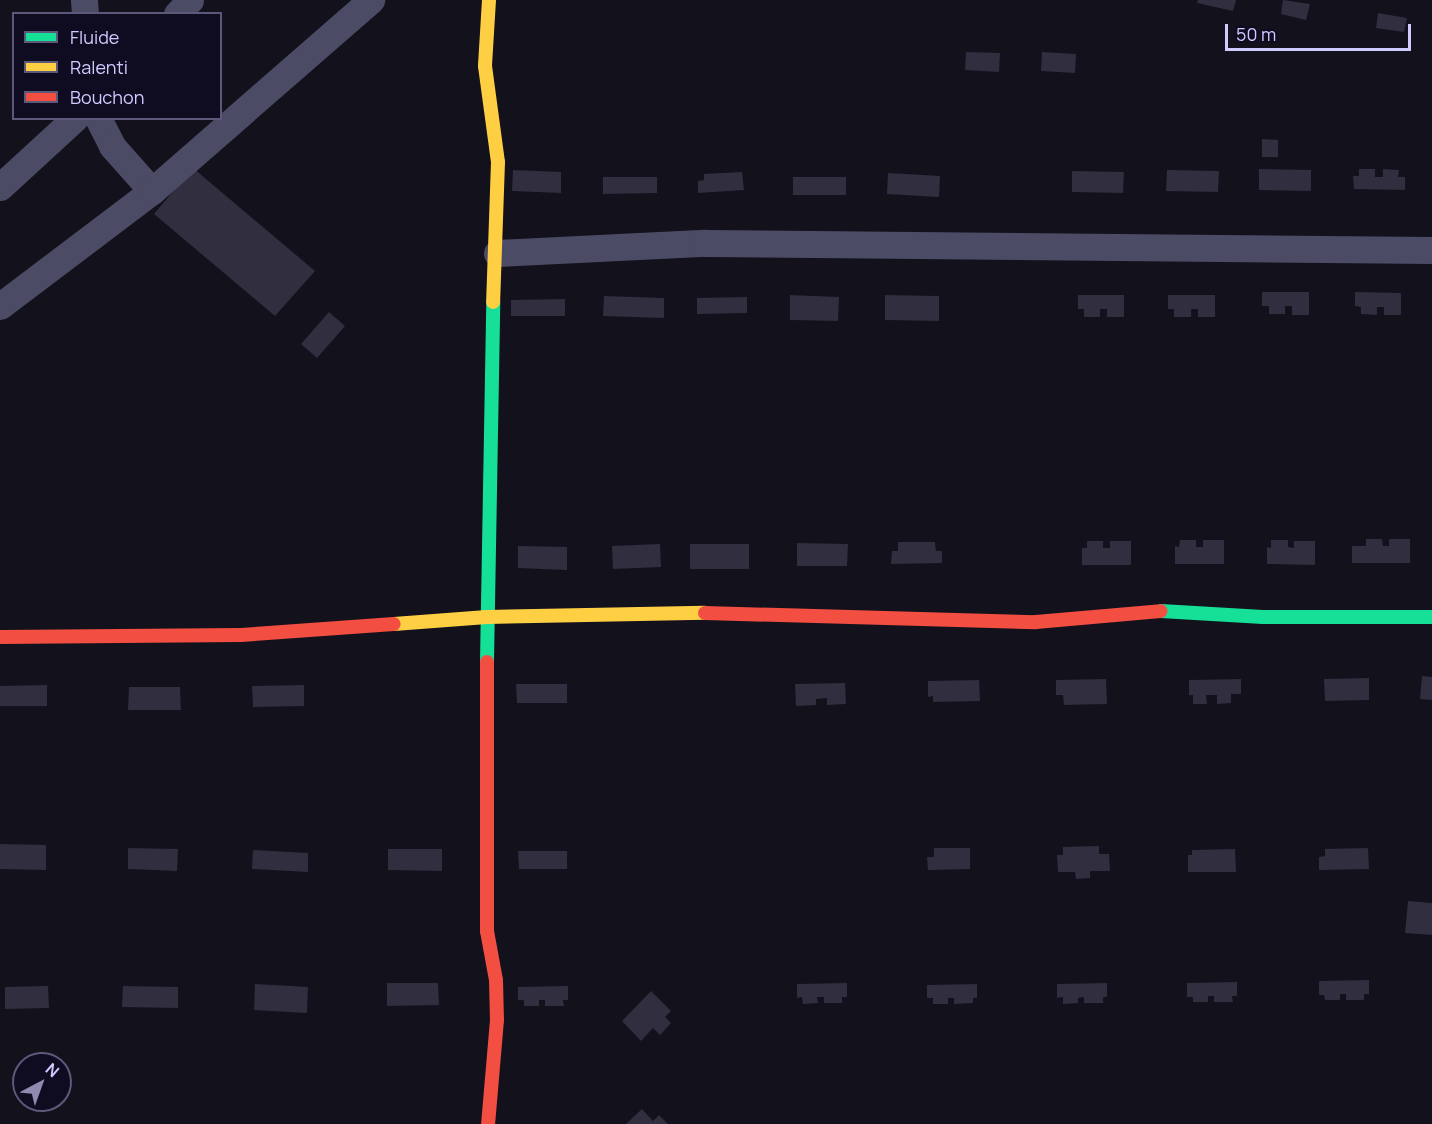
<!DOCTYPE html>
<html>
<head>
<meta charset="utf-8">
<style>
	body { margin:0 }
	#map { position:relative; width:1432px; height:1124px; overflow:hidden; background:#12111c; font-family:Manrope,sans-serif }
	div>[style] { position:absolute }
	.building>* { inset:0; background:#302e3f }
	.street>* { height:27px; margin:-13.5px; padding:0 13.5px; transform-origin:13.5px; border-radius:13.5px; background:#4b4b65 }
	.fast>* { height:14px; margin:-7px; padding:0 7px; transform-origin:7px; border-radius:7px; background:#16e098 }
	.slow>* { height:14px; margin:-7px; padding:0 7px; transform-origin:7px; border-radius:7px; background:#ffcf43 }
	.jam>* { height:14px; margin:-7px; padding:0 7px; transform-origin:7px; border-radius:7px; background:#f24e42 }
	span { translate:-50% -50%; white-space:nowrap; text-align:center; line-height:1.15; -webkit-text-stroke:6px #0f0c21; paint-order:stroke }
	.legend { position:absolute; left:12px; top:12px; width:210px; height:108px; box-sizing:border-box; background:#0f0c21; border:2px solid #5c587a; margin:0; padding:8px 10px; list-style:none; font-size:18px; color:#d0cbff }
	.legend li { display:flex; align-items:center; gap:12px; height:30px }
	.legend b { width:30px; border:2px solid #5c587a }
	.north { position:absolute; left:12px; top:1052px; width:60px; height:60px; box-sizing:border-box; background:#0f0c21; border:2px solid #5c587a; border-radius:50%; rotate:41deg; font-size:16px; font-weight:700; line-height:24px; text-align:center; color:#d0cbff }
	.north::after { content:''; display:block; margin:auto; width:21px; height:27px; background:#8e8ab0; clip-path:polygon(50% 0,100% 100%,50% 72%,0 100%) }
	.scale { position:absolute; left:1225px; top:24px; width:186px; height:27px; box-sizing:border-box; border:3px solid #d0cbff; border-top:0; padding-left:8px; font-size:18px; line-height:21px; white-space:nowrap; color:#d0cbff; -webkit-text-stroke:4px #0f0c21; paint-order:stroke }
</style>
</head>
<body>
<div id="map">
	<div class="building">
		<div style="clip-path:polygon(1198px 0,1236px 0,1233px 11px,1197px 3px)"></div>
		<div style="clip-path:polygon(1283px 0,1310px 4px,1306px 20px,1281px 14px)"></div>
		<div style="clip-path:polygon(1378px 13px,1407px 18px,1404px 32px,1376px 28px)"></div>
		<div style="clip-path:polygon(966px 52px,1000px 53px,999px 72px,965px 70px)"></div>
		<div style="clip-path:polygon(1042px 52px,1076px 54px,1075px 73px,1041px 71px)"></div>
		<div style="clip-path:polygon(1262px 139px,1278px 140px,1278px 157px,1262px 157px)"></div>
		<div style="clip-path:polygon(193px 168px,315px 271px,275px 316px,154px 214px)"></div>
		<div style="clip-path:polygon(1259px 169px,1311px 170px,1311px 191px,1259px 190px)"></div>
		<div style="clip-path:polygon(1359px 169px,1375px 169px,1375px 177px,1383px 177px,1383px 169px,1399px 170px,1398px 177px,1405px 177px,1405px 190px,1354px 189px,1353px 176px,1359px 176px)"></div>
		<div style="clip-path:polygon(513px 170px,561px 172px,561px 193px,512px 191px)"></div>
		<div style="clip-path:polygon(1167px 170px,1219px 171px,1218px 192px,1166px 191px)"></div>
		<div style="clip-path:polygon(1072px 171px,1124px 172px,1123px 193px,1072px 192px)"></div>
		<div style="clip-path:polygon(742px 172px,744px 190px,698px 193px,698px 181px,704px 180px,704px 174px)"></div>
		<div style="clip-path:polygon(888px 173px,940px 176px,939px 197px,887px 194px)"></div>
		<div style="clip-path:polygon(603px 177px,657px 177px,657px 193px,603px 194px)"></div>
		<div style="clip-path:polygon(793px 177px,846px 177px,846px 195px,793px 195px)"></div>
		<div style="clip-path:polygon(1262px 292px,1309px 292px,1309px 315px,1292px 315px,1292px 306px,1285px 306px,1285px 314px,1269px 314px,1269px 306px,1262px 306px)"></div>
		<div style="clip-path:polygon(1355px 292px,1401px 293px,1401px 315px,1384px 315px,1384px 307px,1377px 307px,1377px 315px,1361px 314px,1361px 307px,1355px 306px)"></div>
		<div style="clip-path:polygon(790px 295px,839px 297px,838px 321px,790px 320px)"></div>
		<div style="clip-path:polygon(885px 295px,939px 296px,939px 321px,885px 320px)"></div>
		<div style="clip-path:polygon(1078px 295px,1124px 295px,1124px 317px,1107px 317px,1107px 309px,1100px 309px,1100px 317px,1084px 317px,1084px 309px,1078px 309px)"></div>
		<div style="clip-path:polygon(1168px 295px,1215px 295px,1215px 317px,1198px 317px,1198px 309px,1191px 309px,1191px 317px,1174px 317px,1174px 309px,1168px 309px)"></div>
		<div style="clip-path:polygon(604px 296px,664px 298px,664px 318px,603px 316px)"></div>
		<div style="clip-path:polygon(747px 297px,747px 313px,697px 314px,697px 298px)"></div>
		<div style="clip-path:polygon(565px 299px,565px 316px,511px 316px,511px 300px)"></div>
		<div style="clip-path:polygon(329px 312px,345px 326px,317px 358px,301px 344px)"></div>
		<div style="clip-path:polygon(1366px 539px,1382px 539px,1383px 546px,1389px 546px,1389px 539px,1410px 539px,1410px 563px,1352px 563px,1352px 546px,1366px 546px)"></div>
		<div style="clip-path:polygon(1180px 540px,1196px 540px,1196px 547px,1203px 547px,1203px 540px,1224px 540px,1224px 564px,1175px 564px,1175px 546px,1179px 547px)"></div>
		<div style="clip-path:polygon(1271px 540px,1288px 540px,1288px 547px,1294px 548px,1294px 541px,1315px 541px,1315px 565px,1267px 564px,1267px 547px,1271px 548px)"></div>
		<div style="clip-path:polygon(1087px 541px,1103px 541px,1103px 548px,1110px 548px,1110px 541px,1131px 541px,1131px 565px,1082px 565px,1082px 548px,1087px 548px)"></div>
		<div style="clip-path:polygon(898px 542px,935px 542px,936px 551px,942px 551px,942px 563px,891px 564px,892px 551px,898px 551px)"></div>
		<div style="clip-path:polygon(797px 543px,848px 544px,847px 566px,797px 566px)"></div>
		<div style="clip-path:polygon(660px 544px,661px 567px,613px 569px,612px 546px)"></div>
		<div style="clip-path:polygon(690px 544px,749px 544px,749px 569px,690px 569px)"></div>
		<div style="clip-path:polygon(518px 546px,567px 547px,567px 570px,518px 568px)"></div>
		<div style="clip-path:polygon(1422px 676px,1432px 677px,1432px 700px,1420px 699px)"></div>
		<div style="clip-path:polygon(1369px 678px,1369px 700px,1325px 701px,1324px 679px)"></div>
		<div style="clip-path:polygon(1106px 679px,1107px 704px,1064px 705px,1063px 695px,1056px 695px,1056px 680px)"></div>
		<div style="clip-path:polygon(1241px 679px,1241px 694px,1231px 694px,1231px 703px,1217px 704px,1217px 695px,1206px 695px,1207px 704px,1193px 704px,1193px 695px,1189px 695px,1189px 680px)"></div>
		<div style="clip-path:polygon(979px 680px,980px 701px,933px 702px,933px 696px,928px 697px,928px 681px)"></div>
		<div style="clip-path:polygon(845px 683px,846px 704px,827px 705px,827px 698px,816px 699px,816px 705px,796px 706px,795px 684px)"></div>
		<div style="clip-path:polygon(516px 684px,567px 684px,567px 703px,517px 703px)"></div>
		<div style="clip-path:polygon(47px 685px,47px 706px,0 706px,0 686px)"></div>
		<div style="clip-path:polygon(304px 685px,304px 706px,253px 707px,252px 686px)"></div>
		<div style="clip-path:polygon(129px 687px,180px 687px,181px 710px,128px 710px)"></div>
		<div style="clip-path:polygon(0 844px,46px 845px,46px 870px,0 869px)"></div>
		<div style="clip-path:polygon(1099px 846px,1099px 854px,1109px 854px,1110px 871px,1090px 871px,1090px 878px,1076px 879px,1075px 872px,1058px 872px,1057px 855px,1063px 855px,1063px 847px)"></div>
		<div style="clip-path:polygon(128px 848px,178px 849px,177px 871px,128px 869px)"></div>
		<div style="clip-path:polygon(934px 848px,970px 848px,970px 869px,928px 870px,927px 857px,934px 857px)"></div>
		<div style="clip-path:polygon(1368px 848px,1369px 869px,1319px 870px,1319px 857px,1325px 856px,1325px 849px)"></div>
		<div style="clip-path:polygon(388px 849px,442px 849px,442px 871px,388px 870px)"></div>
		<div style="clip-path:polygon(1235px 849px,1236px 872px,1188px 872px,1188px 855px,1192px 855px,1192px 850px)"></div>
		<div style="clip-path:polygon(253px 850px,308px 853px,308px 872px,252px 869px)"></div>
		<div style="clip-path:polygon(518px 851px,567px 851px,567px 869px,519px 869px)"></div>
		<div style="clip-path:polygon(1408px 901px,1432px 903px,1432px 935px,1405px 933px)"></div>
		<div style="clip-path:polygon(1369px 980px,1369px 994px,1364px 994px,1364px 1000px,1346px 1000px,1346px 994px,1340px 994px,1340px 1000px,1325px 1000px,1324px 995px,1319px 995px,1319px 981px)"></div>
		<div style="clip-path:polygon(1237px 982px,1237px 996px,1232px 996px,1233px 1002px,1214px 1002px,1214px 996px,1208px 996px,1208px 1002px,1193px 1002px,1193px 997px,1187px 997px,1187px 983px)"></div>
		<div style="clip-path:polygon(387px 983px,438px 983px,439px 1005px,387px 1006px)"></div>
		<div style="clip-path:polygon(847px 983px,847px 997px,842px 997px,842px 1003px,824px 1003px,824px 997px,817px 997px,818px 1003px,803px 1004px,802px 997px,797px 998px,797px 984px)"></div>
		<div style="clip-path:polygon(1107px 983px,1107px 997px,1103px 997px,1103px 1003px,1084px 1003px,1084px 997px,1078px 998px,1078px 1003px,1063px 1004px,1063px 997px,1057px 998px,1057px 984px)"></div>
		<div style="clip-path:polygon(255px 984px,308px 987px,307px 1013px,254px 1010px)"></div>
		<div style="clip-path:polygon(977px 984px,977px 998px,973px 998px,973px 1003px,954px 1004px,954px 998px,948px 998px,948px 1004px,933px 1004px,933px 998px,927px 998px,927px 985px)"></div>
		<div style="clip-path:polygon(48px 986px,49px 1008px,5px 1009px,5px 987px)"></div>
		<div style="clip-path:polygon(123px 986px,178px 987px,178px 1008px,122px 1007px)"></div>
		<div style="clip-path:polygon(568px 986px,568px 1000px,563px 1000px,564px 1006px,545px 1006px,545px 1000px,539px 1000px,539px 1006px,524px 1006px,524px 1000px,518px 1000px,518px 987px)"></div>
		<div style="clip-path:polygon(651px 991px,671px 1011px,665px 1017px,671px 1023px,660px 1035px,653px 1028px,641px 1041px,622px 1021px)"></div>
		<div style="clip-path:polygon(642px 1109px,653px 1121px,659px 1115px,668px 1124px,626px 1124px)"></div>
	</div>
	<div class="street">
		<div style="left:84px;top:0;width:14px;rotate:86deg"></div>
		<div style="left:177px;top:14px;width:19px;rotate:-47deg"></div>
		<div style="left:98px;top:118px;width:31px;rotate:63deg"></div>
		<div style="left:112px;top:146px;width:60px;rotate:48.4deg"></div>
		<div style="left:0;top:187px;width:102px;rotate:-42.6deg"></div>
		<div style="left:497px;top:253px;width:208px;rotate:-2.8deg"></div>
		<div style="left:705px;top:243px;width:727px;rotate:0.55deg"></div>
		<div style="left:0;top:306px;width:191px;rotate:-37.1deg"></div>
		<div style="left:152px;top:191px;width:291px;rotate:-41.1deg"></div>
	</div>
	<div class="fast">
		<div style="left:1161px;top:611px;width:102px;rotate:3.4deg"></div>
		<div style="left:1263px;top:617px;width:169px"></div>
		<div style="left:487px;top:662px;width:360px;rotate:-89deg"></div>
	</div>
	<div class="slow">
		<div style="left:489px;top:0;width:66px;rotate:93.5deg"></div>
		<div style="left:485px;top:66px;width:97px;rotate:82.3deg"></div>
		<div style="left:498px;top:162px;width:140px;rotate:92deg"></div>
		<div style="left:394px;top:624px;width:93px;rotate:-4.3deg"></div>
		<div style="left:487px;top:617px;width:218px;rotate:-1.1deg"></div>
	</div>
	<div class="jam">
		<div style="left:705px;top:613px;width:331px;rotate:1.6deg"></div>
		<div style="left:1036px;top:622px;width:125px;rotate:-5deg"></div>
		<div style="left:0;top:637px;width:241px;rotate:-0.5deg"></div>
		<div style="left:241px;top:635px;width:153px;rotate:-4.1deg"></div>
		<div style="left:487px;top:662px;width:269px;rotate:90deg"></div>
		<div style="left:487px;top:931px;width:50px;rotate:79.6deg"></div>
		<div style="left:496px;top:980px;width:40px;rotate:88.6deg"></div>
		<div style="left:497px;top:1020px;width:104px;rotate:94.9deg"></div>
	</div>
	<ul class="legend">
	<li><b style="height:8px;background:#16e098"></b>Fluide</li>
	<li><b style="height:8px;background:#ffcf43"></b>Ralenti</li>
	<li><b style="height:8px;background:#f24e42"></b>Bouchon</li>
	</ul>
	<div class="north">N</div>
	<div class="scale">50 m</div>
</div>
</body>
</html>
